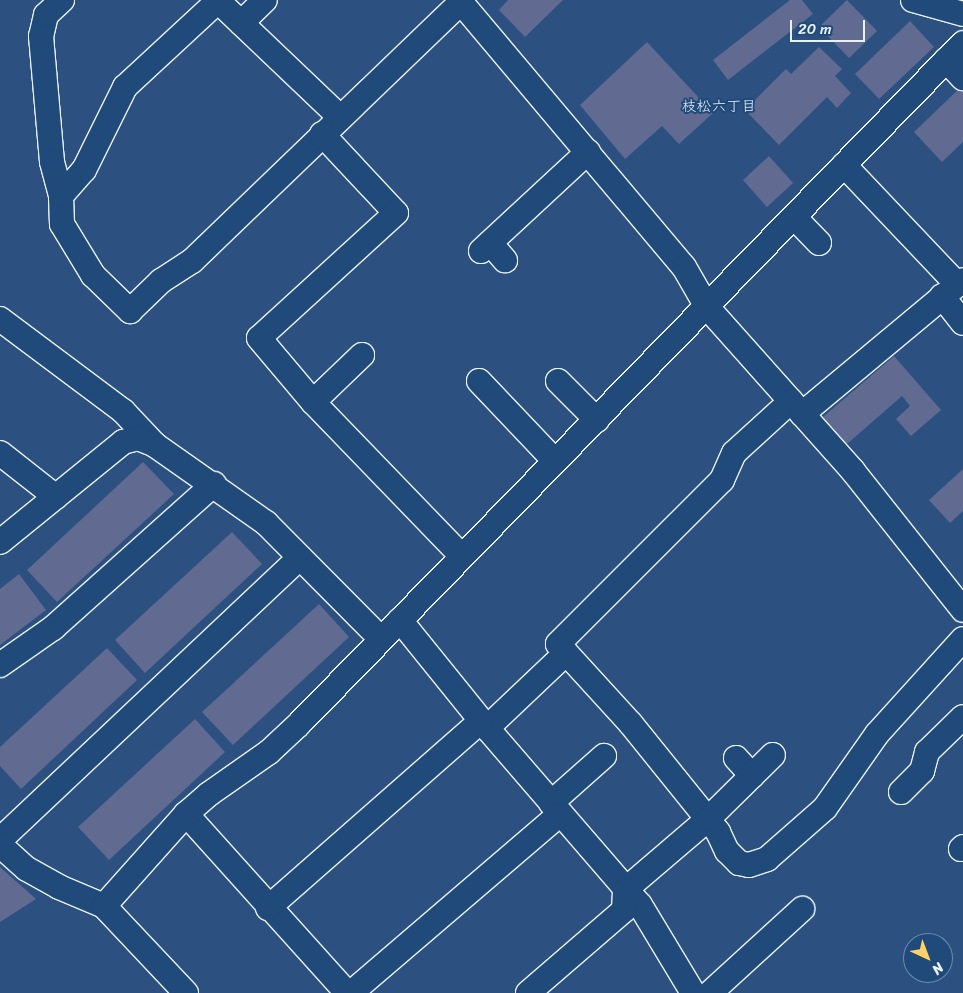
<!DOCTYPE html>
<html>
<head>
<meta charset="utf-8">
<style>
	body { margin:0 }
	#map { position:relative; width:963px; height:993px; overflow:hidden; background:#2c507f; font-family:Sriracha,"Klee One",sans-serif }
	div>[style] { position:absolute }
	.building>* { inset:0; background:#616a91 }
	.roads { filter:drop-shadow(1px 0 #e8f1f8) drop-shadow(-1px 0 #e8f1f8) drop-shadow(0 1px #e8f1f8) drop-shadow(0 -1px #e8f1f8) }
	.street>* { height:24px; margin:-12px; padding:0 12px; transform-origin:12px; border-radius:12px; background:#1f4a7a }
	span { translate:-50% -50%; white-space:nowrap; text-align:center; line-height:1.15; -webkit-text-stroke:4px #1f4a7a; paint-order:stroke }
	.neighbourhood-label { font-size:15px; color:#e8f1f8 }
	.north { position:absolute; left:903px; top:933px; width:50px; height:50px; box-sizing:border-box; background:#1f4a7a; border:1px solid #6f8dac; border-radius:50%; rotate:137deg; font-size:14px; font-weight:700; line-height:20px; text-align:center; color:#e8f1f8 }
	.north::after { content:''; display:block; margin:auto; width:18px; height:22px; background:#ffd166; clip-path:polygon(50% 0,100% 100%,50% 72%,0 100%) }
	.scale { position:absolute; left:790px; top:20px; width:75px; height:22px; box-sizing:border-box; border:2px solid #e8f1f8; border-top:0; padding-left:6px; font-size:15px; line-height:18px; white-space:nowrap; color:#e8f1f8; -webkit-text-stroke:4px #1f4a7a; paint-order:stroke }
</style>
</head>
<body>
<div id="map">
	<div class="building">
		<div style="clip-path:polygon(508px 0,563px 0,525px 37px,499px 10px)"></div>
		<div style="clip-path:polygon(790px 0,802px 0,813px 14px,728px 80px,713px 60px)"></div>
		<div style="clip-path:polygon(847px 0,877px 31px,849px 58px,819px 27px)"></div>
		<div style="clip-path:polygon(910px 21px,934px 47px,879px 99px,855px 74px)"></div>
		<div style="clip-path:polygon(647px 42px,713px 113px,679px 144px,662px 126px,625px 159px,580px 105px)"></div>
		<div style="clip-path:polygon(819px 47px,842px 69px,835px 76px,851px 93px,837px 108px,827px 97px,779px 145px,745px 110px,786px 69px,791px 74px)"></div>
		<div style="clip-path:polygon(963px 85px,963px 142px,942px 162px,914px 132px)"></div>
		<div style="clip-path:polygon(769px 156px,793px 183px,767px 207px,743px 180px)"></div>
		<div style="clip-path:polygon(894px 356px,941px 410px,911px 436px,896px 419px,910px 406px,902px 396px,847px 444px,823px 417px)"></div>
		<div style="clip-path:polygon(143px 462px,174px 494px,57px 602px,27px 570px)"></div>
		<div style="clip-path:polygon(963px 469px,963px 511px,950px 523px,929px 500px)"></div>
		<div style="clip-path:polygon(232px 532px,262px 564px,145px 673px,115px 640px)"></div>
		<div style="clip-path:polygon(19px 574px,46px 610px,0 645px,0 589px)"></div>
		<div style="clip-path:polygon(319px 604px,349px 637px,233px 745px,202px 712px)"></div>
		<div style="clip-path:polygon(107px 648px,137px 680px,21px 789px,0 766px,0 747px)"></div>
		<div style="clip-path:polygon(195px 719px,225px 752px,109px 860px,78px 827px)"></div>
		<div style="clip-path:polygon(0 867px,36px 899px,0 922px)"></div>
	</div>
	<div class="roads">
		<div class="street">
			<div style="left:62px;top:0;width:22px;rotate:137deg"></div>
			<div style="left:46px;top:15px;width:22px;rotate:103deg"></div>
			<div style="left:41px;top:36px;width:126px;rotate:85deg"></div>
			<div style="left:52px;top:162px;width:35px;rotate:75deg"></div>
			<div style="left:61px;top:196px;width:28px;rotate:88deg"></div>
			<div style="left:62px;top:224px;width:60px;rotate:58.7deg"></div>
			<div style="left:93px;top:275px;width:52px;rotate:44.2deg"></div>
			<div style="left:130px;top:311px;width:43px;rotate:-44.1deg"></div>
			<div style="left:161px;top:281px;width:37px;rotate:-33deg"></div>
			<div style="left:192px;top:261px;width:376px;rotate:-43.9deg"></div>
			<div style="left:217px;top:0;width:170px;rotate:43.6deg"></div>
			<div style="left:459px;top:0;width:349px;rotate:49.9deg"></div>
			<div style="left:684px;top:267px;width:46px;rotate:60.1deg"></div>
			<div style="left:707px;top:307px;width:220px;rotate:48.3deg"></div>
			<div style="left:853px;top:471px;width:177px;rotate:51.6deg"></div>
			<div style="left:913px;top:0;width:52px;rotate:15.6deg"></div>
			<div style="left:241px;top:23px;width:33px;rotate:-44deg"></div>
			<div style="left:946px;top:60px;width:25px;rotate:47deg"></div>
			<div style="left:322px;top:134px;width:108px;rotate:46.9deg"></div>
			<div style="left:396px;top:213px;width:185px;rotate:137.6deg"></div>
			<div style="left:259px;top:338px;width:84px;rotate:49.8deg"></div>
			<div style="left:313px;top:402px;width:213px;rotate:46deg"></div>
			<div style="left:844px;top:165px;width:164px;rotate:46.5deg"></div>
			<div style="left:61px;top:196px;width:35px;rotate:-49deg"></div>
			<div style="left:84px;top:170px;width:93px;rotate:-63.7deg"></div>
			<div style="left:125px;top:87px;width:127px;rotate:-42.8deg"></div>
			<div style="left:794px;top:217px;width:36px;rotate:46deg"></div>
			<div style="left:490px;top:243px;width:23px;rotate:49deg"></div>
			<div style="left:481px;top:251px;width:146px;rotate:-42.8deg"></div>
			<div style="left:942px;top:296px;width:34px;rotate:52deg"></div>
			<div style="left:0;top:319px;width:154px;rotate:36.8deg"></div>
			<div style="left:123px;top:411px;width:47px;rotate:46.7deg"></div>
			<div style="left:479px;top:381px;width:110px;rotate:46.5deg"></div>
			<div style="left:558px;top:381px;width:55px;rotate:45deg"></div>
			<div style="left:791px;top:401px;width:77px;rotate:137.6deg"></div>
			<div style="left:734px;top:453px;width:30px;rotate:114deg"></div>
			<div style="left:722px;top:480px;width:232px;rotate:135deg"></div>
			<div style="left:558px;top:644px;width:108px;rotate:47.6deg"></div>
			<div style="left:631px;top:724px;width:139px;rotate:51.1deg"></div>
			<div style="left:718px;top:832px;width:21px;rotate:65deg"></div>
			<div style="left:727px;top:851px;width:17px;rotate:45deg"></div>
			<div style="left:739px;top:863px;width:10px;rotate:11deg"></div>
			<div style="left:749px;top:865px;width:19px;rotate:-18deg"></div>
			<div style="left:767px;top:859px;width:77px;rotate:-41.3deg"></div>
			<div style="left:825px;top:808px;width:90px;rotate:-54.9deg"></div>
			<div style="left:877px;top:734px;width:128px;rotate:-47.8deg"></div>
			<div style="left:313px;top:402px;width:68px;rotate:-43.8deg"></div>
			<div style="left:802px;top:414px;width:209px;rotate:-39.8deg"></div>
			<div style="left:0;top:453px;width:71px;rotate:38.2deg"></div>
			<div style="left:0;top:542px;width:159px;rotate:-39.1deg"></div>
			<div style="left:123px;top:442px;width:16px;rotate:-15deg"></div>
			<div style="left:138px;top:438px;width:18px;rotate:22deg"></div>
			<div style="left:155px;top:445px;width:136px;rotate:35.1deg"></div>
			<div style="left:266px;top:523px;width:163px;rotate:45.2deg"></div>
			<div style="left:400px;top:620px;width:139px;rotate:51.1deg"></div>
			<div style="left:487px;top:728px;width:234px;rotate:49.2deg"></div>
			<div style="left:640px;top:905px;width:103px;rotate:58.9deg"></div>
			<div style="left:0;top:665px;width:65px;rotate:-34.9deg"></div>
			<div style="left:53px;top:628px;width:216px;rotate:-41.8deg"></div>
			<div style="left:487px;top:728px;width:109px;rotate:-43.5deg"></div>
			<div style="left:736px;top:758px;width:24px;rotate:48deg"></div>
			<div style="left:901px;top:792px;width:30px;rotate:-45deg"></div>
			<div style="left:922px;top:771px;width:20px;rotate:-75deg"></div>
			<div style="left:927px;top:752px;width:50px;rotate:-44.2deg"></div>
			<div style="left:551px;top:803px;width:71px;rotate:-41.6deg"></div>
			<div style="left:186px;top:814px;width:241px;rotate:48deg"></div>
			<div style="left:0;top:840px;width:412px;rotate:-43.3deg"></div>
			<div style="left:0;top:845px;width:36px;rotate:42deg"></div>
			<div style="left:27px;top:869px;width:37px;rotate:29deg"></div>
			<div style="left:59px;top:887px;width:49px;rotate:22.9deg"></div>
			<div style="left:961px;top:849px;width:3px;rotate:-45deg"></div>
			<div style="left:268px;top:908px;width:283px;rotate:-41.3deg"></div>
			<div style="left:186px;top:993px;width:120px;rotate:-133.3deg"></div>
			<div style="left:104px;top:906px;width:123px;rotate:-48.3deg"></div>
			<div style="left:186px;top:814px;width:30px;rotate:-41deg"></div>
			<div style="left:209px;top:794px;width:73px;rotate:-35deg"></div>
			<div style="left:269px;top:752px;width:41px;rotate:-43deg"></div>
			<div style="left:299px;top:724px;width:951px;rotate:-45.72deg"></div>
			<div style="left:351px;top:993px;width:275px;rotate:-40.6deg"></div>
			<div style="left:528px;top:993px;width:127px;rotate:-40.8deg"></div>
			<div style="left:624px;top:910px;width:20px;rotate:-87deg"></div>
			<div style="left:625px;top:890px;width:109px;rotate:-40.5deg"></div>
			<div style="left:708px;top:819px;width:91px;rotate:-44.6deg"></div>
			<div style="left:710px;top:993px;width:125px;rotate:-42.4deg"></div>
		</div>
	</div>
	<div class="neighbourhood-label">
		<span style="left:719px;top:107px">枝松六丁目</span>
	</div>
	<div class="north">N</div>
	<div class="scale">20 m</div>
</div>
</body>
</html>
